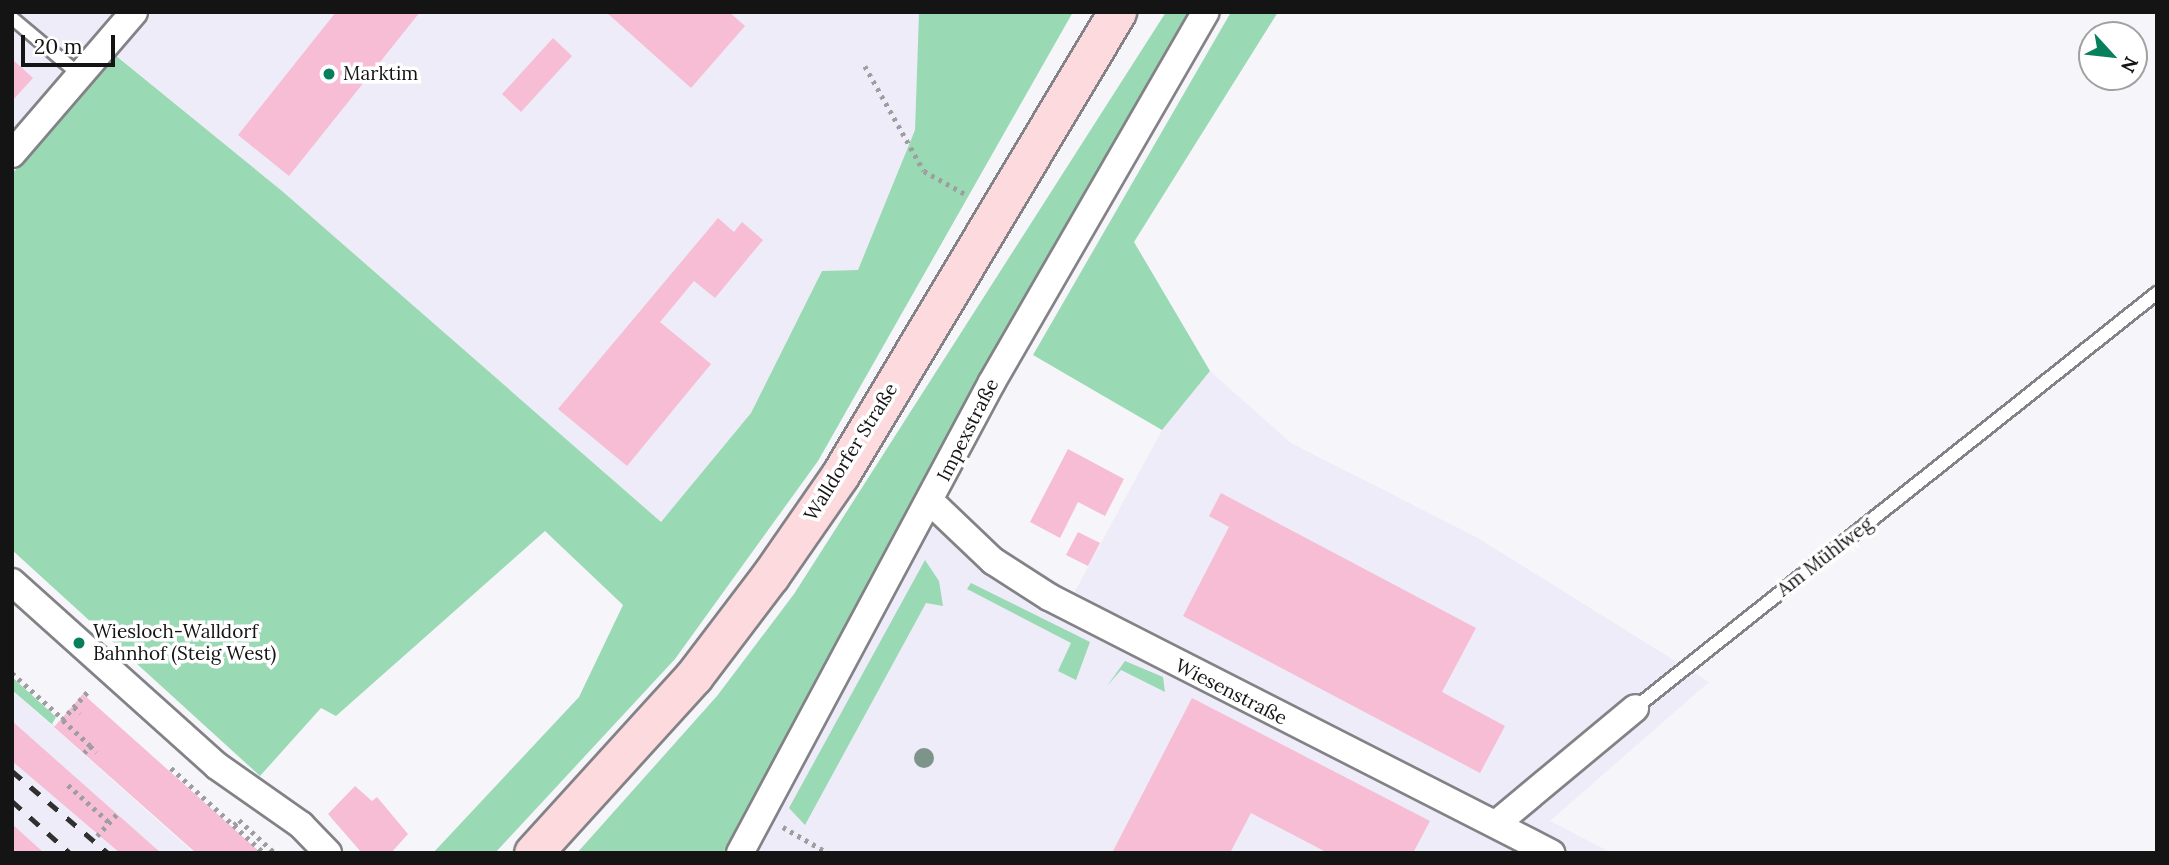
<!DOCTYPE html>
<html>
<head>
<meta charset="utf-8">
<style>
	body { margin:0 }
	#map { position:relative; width:2169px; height:865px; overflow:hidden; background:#f6f6fa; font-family:Lora,serif }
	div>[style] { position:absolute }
	.built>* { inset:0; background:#edecf8 }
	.green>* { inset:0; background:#99d9b3 }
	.building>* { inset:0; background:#f7bdd5 }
	.path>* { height:4.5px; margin-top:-2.25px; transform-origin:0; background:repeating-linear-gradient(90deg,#9e9ea1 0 3.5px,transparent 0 8.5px) }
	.roads { filter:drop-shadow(2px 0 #838286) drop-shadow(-2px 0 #838286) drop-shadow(0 2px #838286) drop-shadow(0 -2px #838286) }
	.lane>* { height:12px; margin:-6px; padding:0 6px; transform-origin:6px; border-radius:6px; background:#fff }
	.street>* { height:26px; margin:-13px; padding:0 13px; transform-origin:13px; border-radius:13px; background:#fff }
	.secondary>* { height:37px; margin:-18.5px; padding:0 18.5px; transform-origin:18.5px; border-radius:18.5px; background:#fddade }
	.rail>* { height:5px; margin-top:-2.5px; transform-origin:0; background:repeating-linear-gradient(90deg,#303031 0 12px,transparent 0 24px) }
	.trees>* { width:20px; height:20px; margin:-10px; border-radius:50%; background:#7c9489 }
	.dots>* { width:19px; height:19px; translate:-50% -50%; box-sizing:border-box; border:4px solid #fff; border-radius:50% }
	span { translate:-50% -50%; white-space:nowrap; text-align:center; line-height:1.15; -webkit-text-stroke:7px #fff; paint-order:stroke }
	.poi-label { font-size:19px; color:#141415 }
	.left { translate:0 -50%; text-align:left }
	.street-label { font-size:19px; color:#141415 }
	.frame { position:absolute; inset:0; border:14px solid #141415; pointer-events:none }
	.north { position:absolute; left:2078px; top:21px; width:70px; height:70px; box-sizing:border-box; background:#fff; border:2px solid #a1a1a1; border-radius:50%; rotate:117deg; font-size:19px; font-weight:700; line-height:28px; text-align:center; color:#141415 }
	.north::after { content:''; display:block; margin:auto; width:24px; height:32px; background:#077e5c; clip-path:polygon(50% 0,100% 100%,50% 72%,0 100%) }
	.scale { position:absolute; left:21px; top:35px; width:94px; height:32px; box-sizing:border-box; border:4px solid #141415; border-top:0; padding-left:9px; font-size:21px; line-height:24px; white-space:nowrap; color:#141415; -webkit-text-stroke:5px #fff; paint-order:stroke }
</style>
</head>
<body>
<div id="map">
	<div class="built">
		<div style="clip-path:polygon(12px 12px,919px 12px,915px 130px,858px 270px,822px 271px,751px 413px,661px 522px,282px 191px,116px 55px,12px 174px)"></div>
		<div style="clip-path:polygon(1210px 371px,1291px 443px,1476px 537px,1709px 682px,1550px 821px,1612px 853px,723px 853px,761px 797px,926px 499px,1074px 593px,1162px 430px)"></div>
		<div style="clip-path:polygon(12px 690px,176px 837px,194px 853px,12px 853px)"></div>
	</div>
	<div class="green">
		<div style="clip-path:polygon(919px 12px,1073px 12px,818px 461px,675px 659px,495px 853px,433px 853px,579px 697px,623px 605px,545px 531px,336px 716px,321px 708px,260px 776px,12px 550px,12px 174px,115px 55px,282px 191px,661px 522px,751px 413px,822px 271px,858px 270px,915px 130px)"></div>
		<div style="clip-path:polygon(1166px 12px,1198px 12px,761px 797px,723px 853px,577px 853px,717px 696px,794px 594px)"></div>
		<div style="clip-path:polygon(1231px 12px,1278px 12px,1134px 242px,1210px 371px,1162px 430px,1033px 355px)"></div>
		<div style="clip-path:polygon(925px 560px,939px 581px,943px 606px,926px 603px,805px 825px,789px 808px)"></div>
		<div style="clip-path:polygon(971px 583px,1090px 642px,1076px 680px,1058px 671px,1071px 643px,967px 589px)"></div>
		<div style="clip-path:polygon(1125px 661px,1163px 677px,1165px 692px,1121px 670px,1107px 686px)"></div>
		<div style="clip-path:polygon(12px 677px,56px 717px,52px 724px,63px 734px,12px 690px)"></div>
	</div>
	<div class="building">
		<div style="clip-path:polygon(336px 12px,420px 12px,289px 176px,238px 135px)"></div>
		<div style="clip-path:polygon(606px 12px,729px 12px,745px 26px,691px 88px)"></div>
		<div style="clip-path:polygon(553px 38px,572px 56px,521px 112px,502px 94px)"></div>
		<div style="clip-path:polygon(12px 59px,33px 78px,12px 101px)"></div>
		<div style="clip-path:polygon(718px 218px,734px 232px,742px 222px,763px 240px,715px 298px,694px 281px,660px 322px,711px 364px,627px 466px,558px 409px)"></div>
		<div style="clip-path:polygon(1068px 449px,1124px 479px,1105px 516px,1078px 502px,1060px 538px,1030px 522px)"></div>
		<div style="clip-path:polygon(1221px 493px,1476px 628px,1442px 692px,1505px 726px,1480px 773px,1183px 616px,1229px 527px,1209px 516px)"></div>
		<div style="clip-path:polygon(1078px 532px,1100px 543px,1088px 566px,1066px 555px)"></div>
		<div style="clip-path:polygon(83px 694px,261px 853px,196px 853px,54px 727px)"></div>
		<div style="clip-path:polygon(1192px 698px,1430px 821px,1413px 853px,1328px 853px,1251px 813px,1230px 853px,1112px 853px)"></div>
		<div style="clip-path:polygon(12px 721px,161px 853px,120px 853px,12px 761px)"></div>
		<div style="clip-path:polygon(355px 786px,372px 801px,377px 797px,408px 834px,391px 853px,361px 852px,328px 814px)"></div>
		<div style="clip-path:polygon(12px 824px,44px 853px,12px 853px)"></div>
	</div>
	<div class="path">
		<div style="left:865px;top:66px;width:120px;rotate:60.7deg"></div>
		<div style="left:924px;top:171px;width:49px;rotate:29.2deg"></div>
		<div style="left:12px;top:673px;width:69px;rotate:42deg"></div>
		<div style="left:74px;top:707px;width:9px;rotate:41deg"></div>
		<div style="left:90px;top:746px;width:9px;rotate:41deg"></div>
		<div style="left:84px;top:753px;width:9px;rotate:-49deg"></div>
		<div style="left:90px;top:746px;width:38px;rotate:-137deg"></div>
		<div style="left:62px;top:720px;width:42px;rotate:-47.9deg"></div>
		<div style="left:171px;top:768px;width:126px;rotate:42.4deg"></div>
		<div style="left:68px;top:785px;width:55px;rotate:42.1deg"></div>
		<div style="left:234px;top:825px;width:7px;rotate:-45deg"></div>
		<div style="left:239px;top:820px;width:49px;rotate:42.5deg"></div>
		<div style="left:783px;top:827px;width:52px;rotate:30deg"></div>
		<div style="left:97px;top:836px;width:30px;rotate:-48deg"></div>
	</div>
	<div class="roads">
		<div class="lane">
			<div style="left:12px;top:18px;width:89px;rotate:40deg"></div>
			<div style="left:1635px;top:708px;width:667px;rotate:-38.49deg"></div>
		</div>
		<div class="street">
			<div style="left:12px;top:154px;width:187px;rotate:-49.3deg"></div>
			<div style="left:931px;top:502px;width:86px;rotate:43.6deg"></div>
			<div style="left:993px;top:561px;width:67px;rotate:32.7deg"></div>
			<div style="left:1049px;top:597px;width:564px;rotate:27.02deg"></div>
			<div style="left:12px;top:582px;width:275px;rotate:41.9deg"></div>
			<div style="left:217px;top:766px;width:103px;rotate:35.1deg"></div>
			<div style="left:301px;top:825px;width:39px;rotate:46deg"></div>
			<div style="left:1496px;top:824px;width:181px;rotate:-39.8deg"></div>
			<div style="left:740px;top:853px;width:534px;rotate:-61.85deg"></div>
			<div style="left:992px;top:382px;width:427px;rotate:-60deg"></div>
		</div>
		<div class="secondary">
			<div style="left:533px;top:853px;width:239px;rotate:-47.7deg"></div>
			<div style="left:694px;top:676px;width:126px;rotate:-52.8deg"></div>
			<div style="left:770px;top:576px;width:123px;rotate:-55.3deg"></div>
			<div style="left:840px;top:475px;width:540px;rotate:-59.11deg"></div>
		</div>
	</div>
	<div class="rail">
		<div style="left:12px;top:771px;width:126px;rotate:40.5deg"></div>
		<div style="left:12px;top:801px;width:78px;rotate:41.9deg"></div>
	</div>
	<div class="trees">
		<div style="left:924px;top:758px"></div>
	</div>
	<div class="dots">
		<div style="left:329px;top:74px;background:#077e5c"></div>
		<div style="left:79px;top:643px;background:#077e5c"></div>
	</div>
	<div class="poi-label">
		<span class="left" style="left:343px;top:74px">Marktim</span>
		<span class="left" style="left:93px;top:643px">Wiesloch-Walldorf<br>Bahnhof (Steig West)</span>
	</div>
	<div class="street-label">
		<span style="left:968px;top:430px;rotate:-63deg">Impexstraße</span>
		<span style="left:851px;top:452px;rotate:-58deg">Walldorfer Straße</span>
		<span style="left:1825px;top:557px;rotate:-38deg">Am Mühlweg</span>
		<span style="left:1231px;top:692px;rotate:27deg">Wiesenstraße</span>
	</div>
	<div class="frame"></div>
	<div class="north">N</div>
	<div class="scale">20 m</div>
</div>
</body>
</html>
